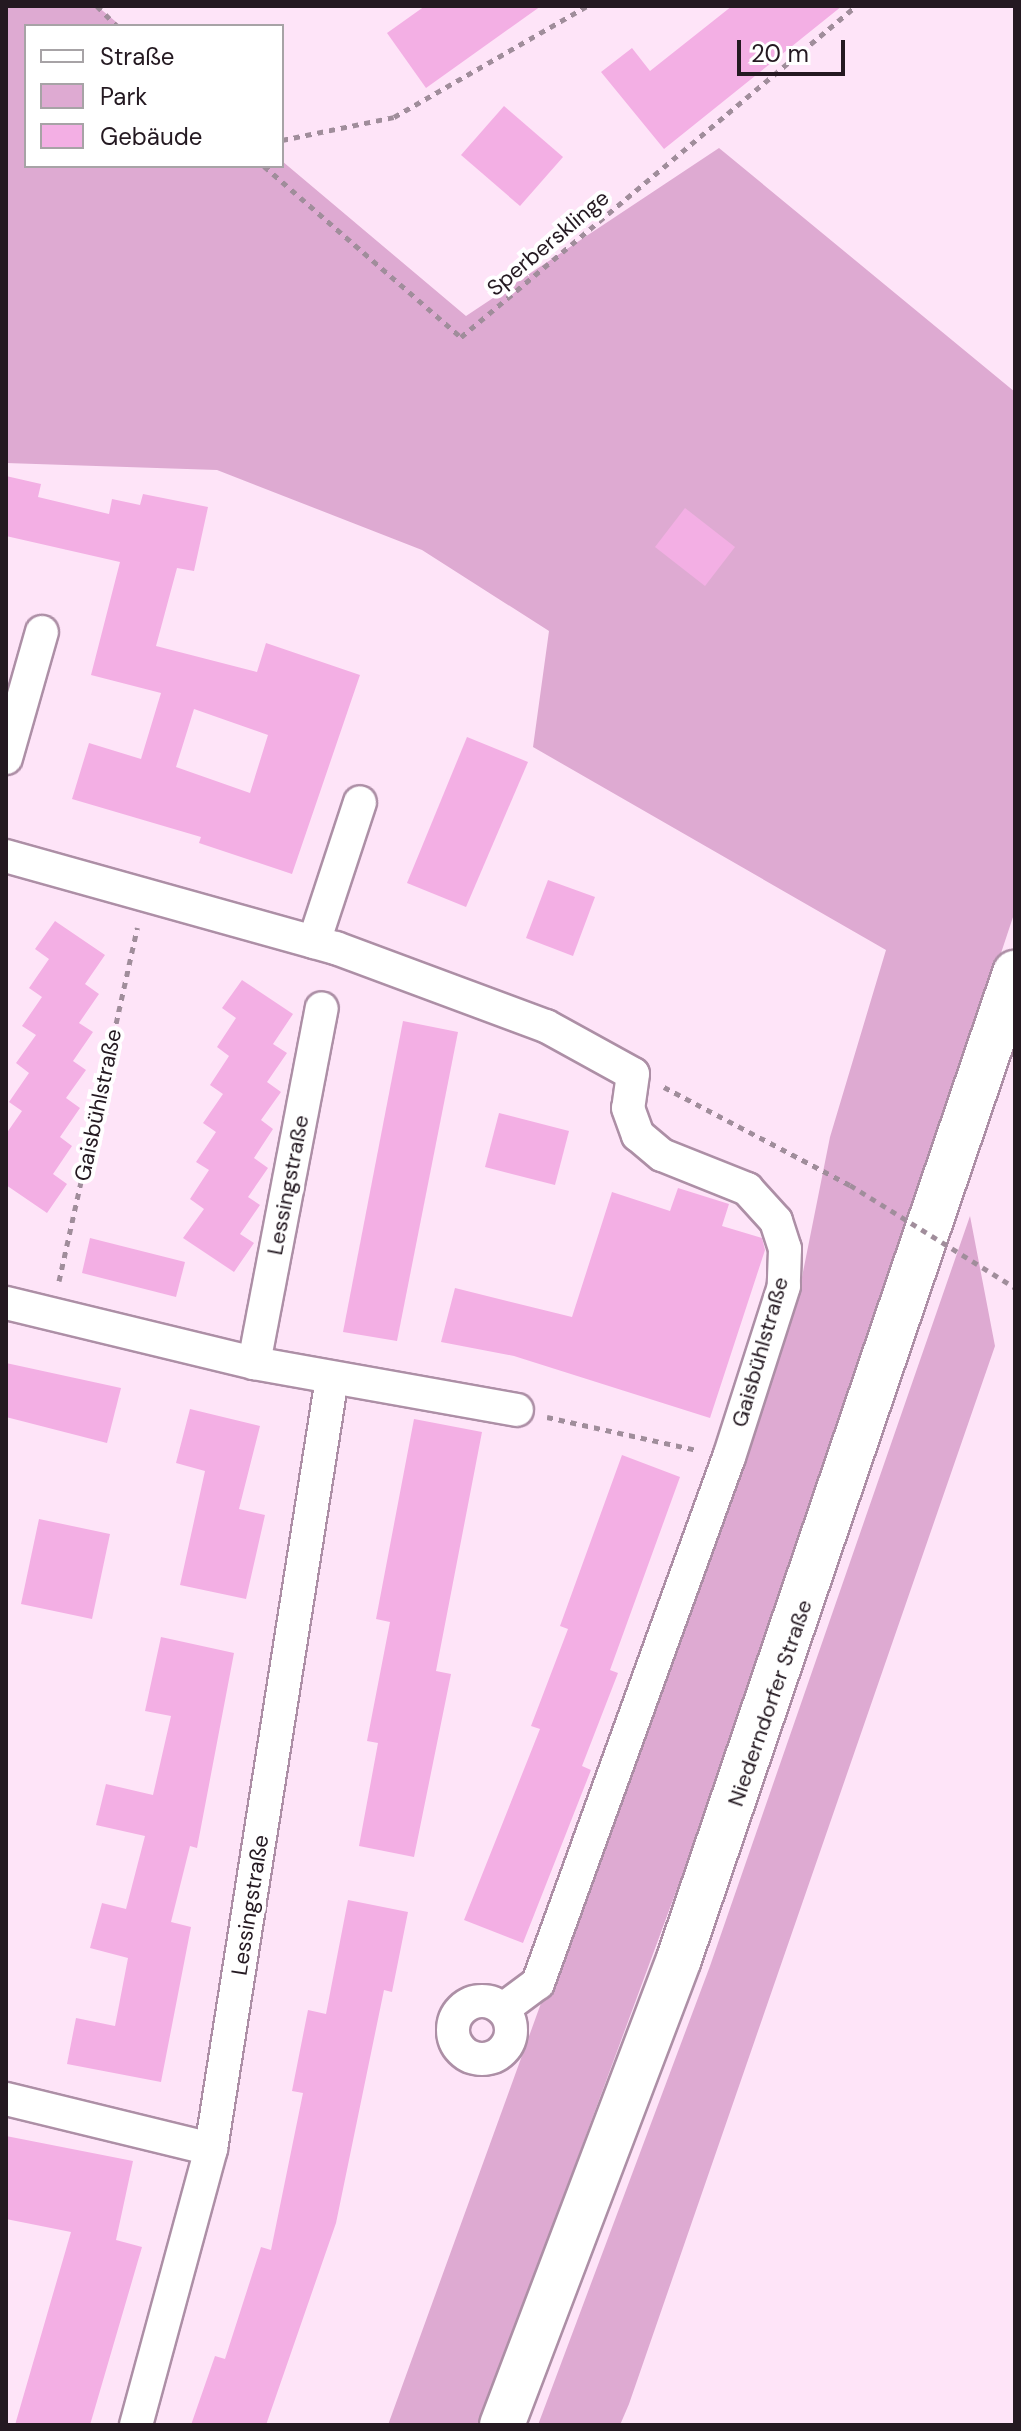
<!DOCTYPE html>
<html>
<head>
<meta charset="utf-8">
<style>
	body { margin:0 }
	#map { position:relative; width:1021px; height:2431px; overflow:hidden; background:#fee4f8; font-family:"DM Sans",sans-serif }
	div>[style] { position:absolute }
	.green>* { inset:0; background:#deaad2 }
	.building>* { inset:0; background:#f3afe4 }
	.path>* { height:5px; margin-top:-2.5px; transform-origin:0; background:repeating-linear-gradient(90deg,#a08d9b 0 6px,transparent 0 12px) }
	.roads { filter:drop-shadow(2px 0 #ad8fa6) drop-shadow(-2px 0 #ad8fa6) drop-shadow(0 2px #ad8fa6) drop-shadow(0 -2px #ad8fa6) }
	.minor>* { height:32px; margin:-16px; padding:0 16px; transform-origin:16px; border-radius:16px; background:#fff }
	.minor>.ring { margin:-16px; padding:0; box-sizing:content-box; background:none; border:32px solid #fff; border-radius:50% }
	.secondary>* { height:44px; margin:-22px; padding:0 22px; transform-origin:22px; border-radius:22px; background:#fff }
	.path-bridge>* { height:5px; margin-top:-2.5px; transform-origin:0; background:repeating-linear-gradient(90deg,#a08d9b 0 6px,transparent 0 12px) }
	span { translate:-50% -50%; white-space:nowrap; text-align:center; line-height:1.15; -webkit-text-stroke:8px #fff; paint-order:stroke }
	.street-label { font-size:22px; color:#241921 }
	.frame { position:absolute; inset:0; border:8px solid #241921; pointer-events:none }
	.legend { position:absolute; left:24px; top:24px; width:260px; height:144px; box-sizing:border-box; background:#fff; border:2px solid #a7a3a6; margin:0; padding:10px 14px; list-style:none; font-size:24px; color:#241921 }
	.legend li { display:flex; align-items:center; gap:16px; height:40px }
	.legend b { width:40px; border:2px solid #a7a3a6 }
	.scale { position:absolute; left:737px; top:40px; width:108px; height:36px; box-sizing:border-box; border:4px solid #241921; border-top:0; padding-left:10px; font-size:24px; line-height:28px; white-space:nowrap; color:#241921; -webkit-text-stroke:6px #fff; paint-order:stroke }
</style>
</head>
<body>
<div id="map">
	<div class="green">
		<div style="clip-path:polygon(6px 6px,97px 6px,121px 26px,26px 26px,26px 166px,282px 161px,466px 316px,719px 148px,1015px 392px,1015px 911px,807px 1537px,479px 2425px,388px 2425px,799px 1292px,830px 1137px,886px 950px,533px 747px,549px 631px,422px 550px,217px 470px,6px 463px)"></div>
		<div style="clip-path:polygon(970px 1216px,995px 1346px,629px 2404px,620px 2425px,538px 2425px,710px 1966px)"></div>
	</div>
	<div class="building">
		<div style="clip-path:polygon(425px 6px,541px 6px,426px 88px,387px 33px)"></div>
		<div style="clip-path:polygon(732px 6px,842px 6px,664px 149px,601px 72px,632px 48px,650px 71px)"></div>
		<div style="clip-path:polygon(504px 106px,563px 157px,520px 206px,461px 155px)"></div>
		<div style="clip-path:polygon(evenodd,6px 476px,41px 484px,38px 497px,109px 514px,112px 499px,140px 505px,143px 494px,208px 507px,194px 571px,177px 568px,156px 646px,257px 672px,266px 643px,360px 675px,292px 874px,199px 843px,201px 837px,72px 799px,89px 743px,141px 759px,161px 693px,91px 675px,120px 562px,6px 536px,6px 476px,194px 709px,268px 735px,250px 793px,176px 767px,194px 709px)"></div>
		<div style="clip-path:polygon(685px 508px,735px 547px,705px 586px,655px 547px)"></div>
		<div style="clip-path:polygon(467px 737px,528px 762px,466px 907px,407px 883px)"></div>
		<div style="clip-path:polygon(548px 880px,595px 897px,573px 956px,526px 938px)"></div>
		<div style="clip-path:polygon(55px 921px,105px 955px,85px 984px,99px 994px,79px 1023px,93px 1032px,73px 1061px,86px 1070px,66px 1098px,80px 1108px,60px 1137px,72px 1146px,53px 1174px,67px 1184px,47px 1213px,6px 1185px,6px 1134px,22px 1111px,9px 1102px,29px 1073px,16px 1063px,36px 1035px,22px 1026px,42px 997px,29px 988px,49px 959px,35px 949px)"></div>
		<div style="clip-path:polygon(242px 980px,293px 1014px,273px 1044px,287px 1053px,267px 1082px,281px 1092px,261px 1120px,273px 1129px,254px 1158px,268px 1168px,248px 1197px,260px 1205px,240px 1234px,254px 1243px,234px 1272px,183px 1238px,204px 1209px,190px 1199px,209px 1170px,196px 1162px,216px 1132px,203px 1123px,223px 1094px,210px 1085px,229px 1056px,217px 1047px,236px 1018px,222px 1008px)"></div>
		<div style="clip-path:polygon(403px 1021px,458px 1032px,397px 1341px,343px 1332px)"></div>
		<div style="clip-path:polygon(499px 1113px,569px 1131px,555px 1185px,485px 1167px)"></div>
		<div style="clip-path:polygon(678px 1188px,729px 1204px,722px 1226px,762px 1238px,765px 1250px,710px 1418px,514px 1356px,441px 1342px,455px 1288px,572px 1317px,612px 1192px,670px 1211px)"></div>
		<div style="clip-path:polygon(90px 1238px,185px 1262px,176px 1297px,82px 1273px)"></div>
		<div style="clip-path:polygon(6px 1363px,121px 1388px,107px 1443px,6px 1417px)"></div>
		<div style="clip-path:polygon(190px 1409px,260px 1426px,239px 1509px,265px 1515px,246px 1599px,180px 1585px,205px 1471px,176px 1463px)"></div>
		<div style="clip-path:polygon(414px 1419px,482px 1432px,436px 1671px,451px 1674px,414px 1857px,359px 1846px,378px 1743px,367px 1741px,390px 1622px,376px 1619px)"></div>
		<div style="clip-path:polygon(622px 1455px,680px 1477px,610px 1670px,618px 1673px,582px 1766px,591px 1770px,523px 1943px,464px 1920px,540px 1729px,531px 1726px,568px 1629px,560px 1626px)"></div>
		<div style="clip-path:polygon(39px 1519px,110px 1534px,92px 1619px,21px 1604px)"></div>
		<div style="clip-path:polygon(161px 1637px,234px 1653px,197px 1848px,190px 1846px,171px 1922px,191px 1927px,161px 2082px,67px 2064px,76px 2018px,115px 2026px,128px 1958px,90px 1948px,102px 1903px,126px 1909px,145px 1836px,96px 1825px,106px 1784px,153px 1795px,171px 1716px,145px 1711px)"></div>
		<div style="clip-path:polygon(348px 1900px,408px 1912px,392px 1992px,384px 1990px,336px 2223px,266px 2425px,191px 2425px,215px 2356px,225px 2359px,261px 2247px,271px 2250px,303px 2093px,292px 2091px,308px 2010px,326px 2014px)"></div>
		<div style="clip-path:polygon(6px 2136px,133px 2161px,116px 2240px,142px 2247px,90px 2425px,15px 2425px,71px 2232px,6px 2219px)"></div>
	</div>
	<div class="path">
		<div style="left:97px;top:6px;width:28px;rotate:45deg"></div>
		<div style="left:282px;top:140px;width:114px;rotate:-11.6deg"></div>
		<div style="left:394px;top:117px;width:223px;rotate:-29.9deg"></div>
		<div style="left:264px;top:166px;width:261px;rotate:41deg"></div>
		<div style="left:461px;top:337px;width:515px;rotate:-39.96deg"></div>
		<div style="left:664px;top:1087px;width:210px;rotate:27.8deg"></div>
		<div style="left:59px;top:1281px;width:362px;rotate:-77.5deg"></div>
		<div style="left:1014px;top:1287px;width:1px;rotate:45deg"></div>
		<div style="left:547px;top:1417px;width:154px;rotate:12.4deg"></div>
	</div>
	<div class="roads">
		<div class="minor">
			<div style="left:6px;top:758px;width:131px;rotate:-74.1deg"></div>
			<div style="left:6px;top:856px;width:343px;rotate:15.6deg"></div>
			<div style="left:336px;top:948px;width:224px;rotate:20.4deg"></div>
			<div style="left:546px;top:1026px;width:99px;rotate:28.9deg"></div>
			<div style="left:633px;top:1074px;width:34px;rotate:98deg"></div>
			<div style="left:628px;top:1108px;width:29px;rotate:70deg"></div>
			<div style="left:638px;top:1135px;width:31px;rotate:40deg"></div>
			<div style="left:662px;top:1155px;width:92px;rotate:21.8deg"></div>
			<div style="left:747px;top:1189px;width:43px;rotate:47.8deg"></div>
			<div style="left:776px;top:1221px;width:29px;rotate:72deg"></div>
			<div style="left:785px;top:1249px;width:37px;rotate:92deg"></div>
			<div style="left:784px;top:1286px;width:180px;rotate:107.8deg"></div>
			<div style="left:729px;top:1457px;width:560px;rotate:109.96deg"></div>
			<div style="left:538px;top:1983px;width:44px;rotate:143.4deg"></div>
			<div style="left:314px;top:942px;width:147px;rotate:-71.8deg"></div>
			<div style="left:6px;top:1303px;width:255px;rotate:13.6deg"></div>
			<div style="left:254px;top:1363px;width:267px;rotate:10.1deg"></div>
			<div style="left:254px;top:1363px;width:361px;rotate:-79.2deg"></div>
			<div class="ring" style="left:453px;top:2001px;width:26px;height:26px"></div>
			<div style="left:6px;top:2099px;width:211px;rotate:13.7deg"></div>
			<div style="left:136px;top:2425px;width:286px;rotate:-74.8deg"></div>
			<div style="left:211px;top:2149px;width:780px;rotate:-81.08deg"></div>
		</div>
		<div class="secondary">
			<div style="left:502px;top:2425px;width:498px;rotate:-69.2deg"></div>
			<div style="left:679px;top:1959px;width:1042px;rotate:-71.18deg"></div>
		</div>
	</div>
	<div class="path-bridge">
		<div style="left:850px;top:1185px;width:193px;rotate:31.9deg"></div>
	</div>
	<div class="street-label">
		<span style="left:548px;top:243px;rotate:-40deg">Sperbersklinge</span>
		<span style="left:98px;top:1105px;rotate:-78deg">Gaisbühlstraße</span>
		<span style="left:288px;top:1185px;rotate:-79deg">Lessingstraße</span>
		<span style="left:760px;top:1352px;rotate:-74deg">Gaisbühlstraße</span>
		<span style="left:770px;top:1703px;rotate:-71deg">Niederndorfer Straße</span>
		<span style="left:250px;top:1905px;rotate:-81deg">Lessingstraße</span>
	</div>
	<div class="frame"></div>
	<ul class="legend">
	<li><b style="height:10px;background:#fff"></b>Straße</li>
	<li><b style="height:22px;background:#deaad2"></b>Park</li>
	<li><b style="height:22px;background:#f3afe4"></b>Gebäude</li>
	</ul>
	<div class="scale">20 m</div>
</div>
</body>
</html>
